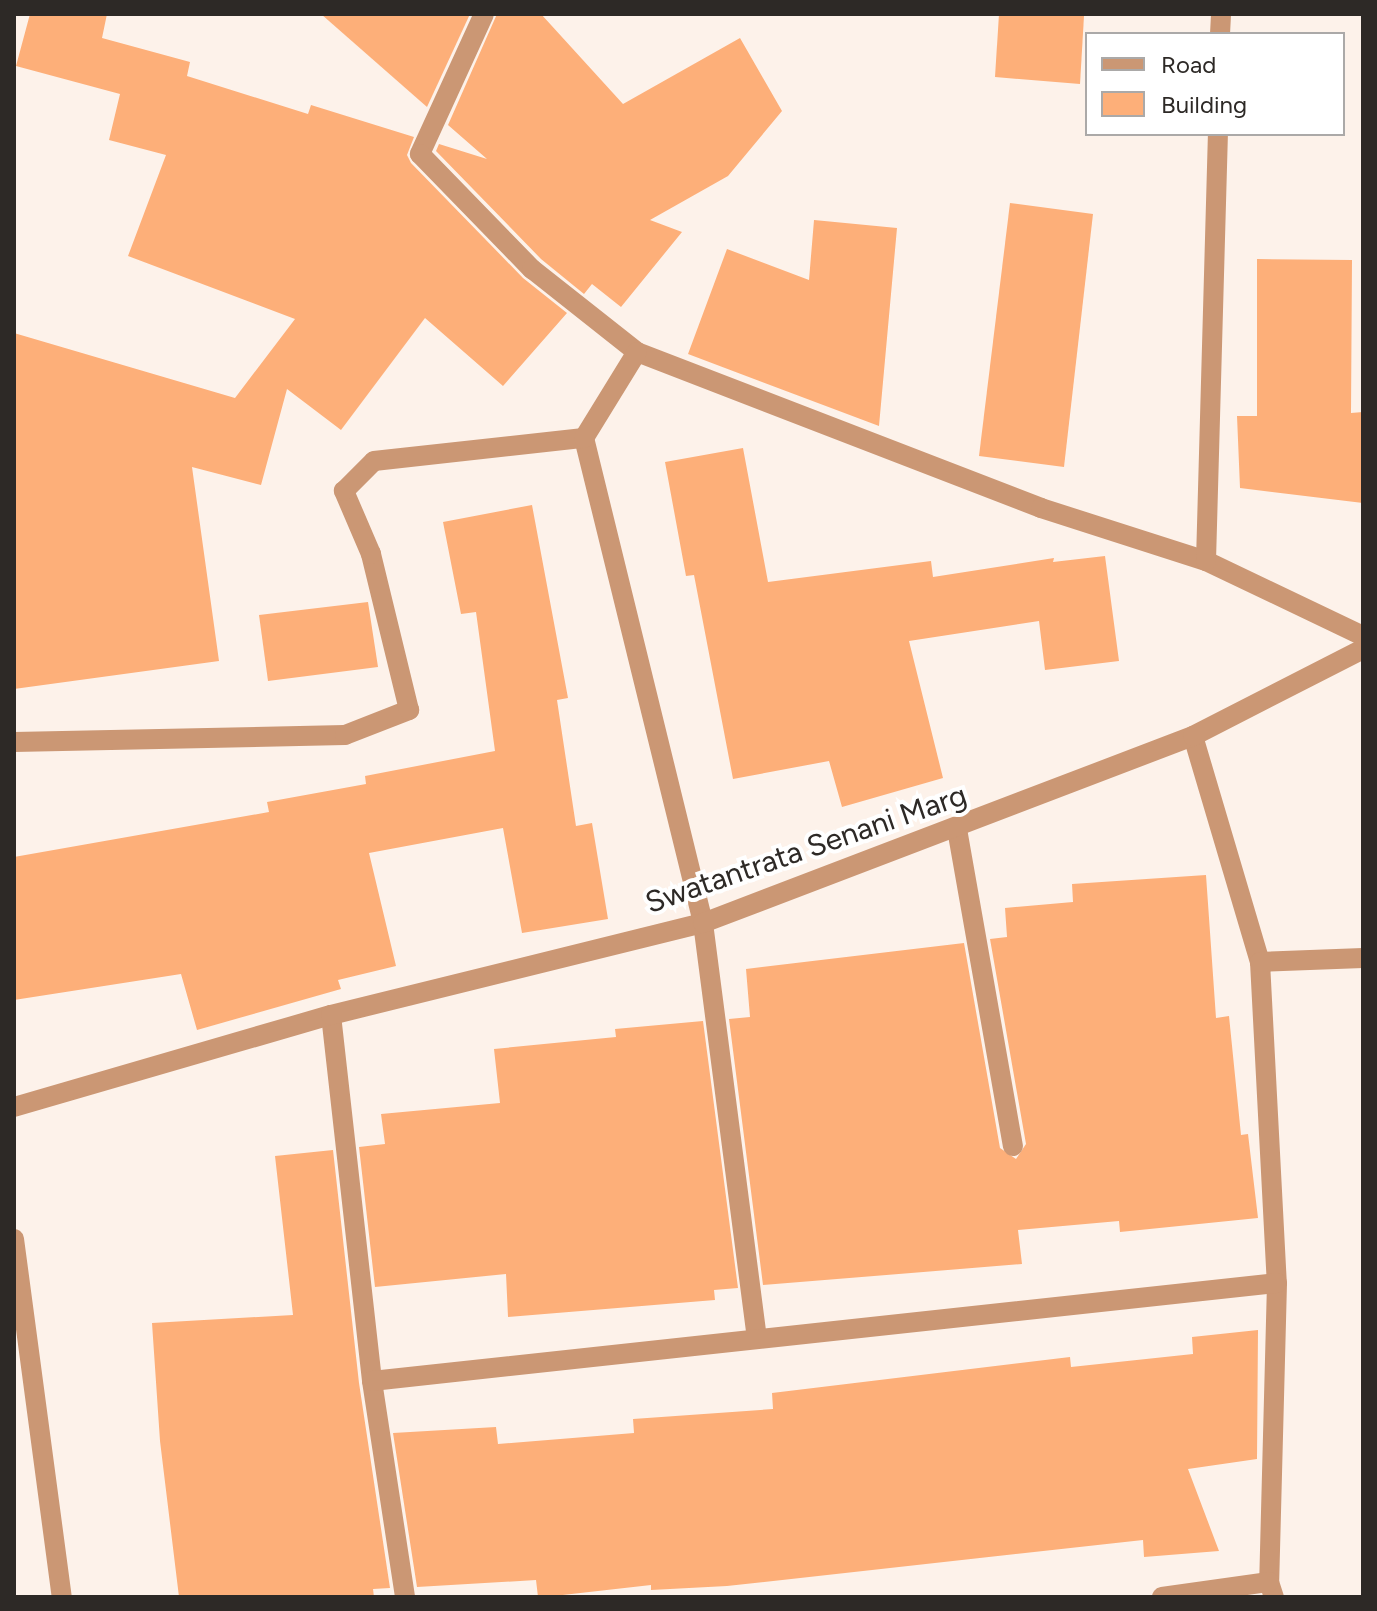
<!DOCTYPE html>
<html>
<head>
<meta charset="utf-8">
<style>
	body { margin:0 }
	#map { position:relative; width:1377px; height:1611px; overflow:hidden; background:#fdf2ea; font-family:Figtree,sans-serif }
	div>[style] { position:absolute }
	.building>* { inset:0; background:#fdaf79 }
	.minor>* { height:20px; margin:-10px; padding:0 10px; transform-origin:10px; border-radius:10px; background:#cb9774 }
	span { translate:-50% -50%; white-space:nowrap; text-align:center; line-height:1.15; -webkit-text-stroke:8px #fff; paint-order:stroke }
	.street-label { font-size:30px; color:#2d2926 }
	.frame { position:absolute; inset:0; border:16px solid #2d2926; pointer-events:none }
	.legend { position:absolute; left:1085px; top:32px; width:260px; height:104px; box-sizing:border-box; background:#fff; border:2px solid #aba9a8; margin:0; padding:10px 14px; list-style:none; font-size:24px; color:#2d2926 }
	.legend li { display:flex; align-items:center; gap:16px; height:40px }
	.legend b { width:40px; border:2px solid #aba9a8 }
</style>
</head>
<body>
<div id="map">
	<div class="building">
		<div style="clip-path:polygon(30px 14px,107px 14px,102px 38px,190px 62px,187px 76px,308px 114px,311px 105px,414px 137px,407px 155px,411px 163px,523px 278px,567px 313px,503px 386px,425px 318px,341px 430px,287px 389px,261px 485px,192px 467px,219px 661px,14px 689px,14px 333px,235px 398px,295px 319px,128px 256px,166px 155px,109px 140px,120px 94px,16px 66px)"></div>
		<div style="clip-path:polygon(321px 14px,470px 14px,427px 107px)"></div>
		<div style="clip-path:polygon(497px 14px,541px 14px,623px 104px,740px 38px,782px 111px,728px 176px,650px 220px,682px 232px,621px 307px,592px 284px,584px 294px,541px 259px,436px 151px,439px 144px,487px 159px,448px 125px)"></div>
		<div style="clip-path:polygon(999px 14px,1084px 16px,1080px 84px,995px 77px)"></div>
		<div style="clip-path:polygon(1010px 203px,1093px 214px,1064px 467px,979px 456px)"></div>
		<div style="clip-path:polygon(814px 220px,897px 228px,879px 426px,688px 354px,727px 249px,809px 280px)"></div>
		<div style="clip-path:polygon(1257px 259px,1352px 260px,1351px 413px,1363px 412px,1363px 503px,1240px 488px,1237px 416px,1257px 416px)"></div>
		<div style="clip-path:polygon(743px 448px,768px 582px,931px 561px,933px 577px,1054px 558px,1053px 562px,1105px 556px,1119px 661px,1045px 670px,1039px 621px,909px 641px,943px 778px,842px 807px,829px 761px,733px 779px,694px 575px,686px 576px,665px 462px)"></div>
		<div style="clip-path:polygon(532px 505px,568px 698px,557px 700px,576px 826px,592px 823px,608px 919px,522px 933px,503px 828px,369px 853px,396px 966px,338px 980px,341px 989px,197px 1030px,181px 974px,14px 1000px,14px 857px,269px 812px,267px 802px,366px 784px,365px 776px,495px 751px,476px 612px,461px 614px,443px 522px)"></div>
		<div style="clip-path:polygon(368px 602px,378px 667px,268px 681px,259px 615px)"></div>
		<div style="clip-path:polygon(1206px 875px,1216px 1018px,1229px 1016px,1241px 1135px,1248px 1134px,1258px 1218px,1120px 1232px,1119px 1221px,1018px 1230px,1022px 1264px,763px 1285px,729px 1019px,750px 1017px,746px 969px,964px 943px,1000px 1148px,1016px 1159px,1026px 1144px,990px 939px,1007px 937px,1005px 908px,1073px 902px,1072px 884px)"></div>
		<div style="clip-path:polygon(703px 1021px,738px 1288px,714px 1290px,715px 1300px,508px 1317px,506px 1274px,375px 1287px,359px 1147px,385px 1144px,381px 1114px,500px 1103px,494px 1049px,616px 1037px,615px 1029px)"></div>
		<div style="clip-path:polygon(333px 1150px,359px 1383px,390px 1588px,373px 1589px,374px 1597px,179px 1597px,160px 1441px,152px 1323px,293px 1315px,275px 1156px)"></div>
		<div style="clip-path:polygon(1258px 1330px,1257px 1459px,1188px 1469px,1219px 1551px,1144px 1557px,1143px 1540px,727px 1586px,651px 1590px,651px 1585px,545px 1597px,538px 1597px,536px 1580px,417px 1587px,393px 1433px,496px 1427px,498px 1444px,634px 1433px,633px 1419px,773px 1409px,772px 1393px,1070px 1357px,1071px 1367px,1193px 1354px,1192px 1337px)"></div>
	</div>
	<div class="minor">
		<div style="left:484px;top:14px;width:154px;rotate:114.6deg"></div>
		<div style="left:420px;top:154px;width:161px;rotate:45.8deg"></div>
		<div style="left:532px;top:269px;width:134px;rotate:38.3deg"></div>
		<div style="left:637px;top:352px;width:433px;rotate:21.1deg"></div>
		<div style="left:1041px;top:508px;width:173px;rotate:17.8deg"></div>
		<div style="left:1206px;top:561px;width:174px;rotate:25.5deg"></div>
		<div style="left:1220px;top:34px;width:20px;rotate:-87deg"></div>
		<div style="left:584px;top:438px;width:499px;rotate:76.2deg"></div>
		<div style="left:703px;top:923px;width:417px;rotate:82.6deg"></div>
		<div style="left:1206px;top:561px;width:427px;rotate:-88.4deg"></div>
		<div style="left:1193px;top:736px;width:236px;rotate:73.5deg"></div>
		<div style="left:1260px;top:962px;width:321px;rotate:87deg"></div>
		<div style="left:1277px;top:1283px;width:299px;rotate:91.5deg"></div>
		<div style="left:1269px;top:1582px;width:16px;rotate:72deg"></div>
		<div style="left:14px;top:742px;width:331px;rotate:-1.2deg"></div>
		<div style="left:345px;top:735px;width:69px;rotate:-21.3deg"></div>
		<div style="left:409px;top:710px;width:161px;rotate:-103.7deg"></div>
		<div style="left:371px;top:554px;width:69px;rotate:-113.2deg"></div>
		<div style="left:344px;top:491px;width:42px;rotate:-45deg"></div>
		<div style="left:374px;top:461px;width:211px;rotate:-6.3deg"></div>
		<div style="left:584px;top:438px;width:101px;rotate:-58.4deg"></div>
		<div style="left:957px;top:829px;width:322px;rotate:80deg"></div>
		<div style="left:1260px;top:962px;width:103px;rotate:-2.2deg"></div>
		<div style="left:331px;top:1015px;width:368px;rotate:83.6deg"></div>
		<div style="left:372px;top:1381px;width:219px;rotate:81.3deg"></div>
		<div style="left:14px;top:1107px;width:330px;rotate:-16.2deg"></div>
		<div style="left:331px;top:1015px;width:383px;rotate:-13.9deg"></div>
		<div style="left:703px;top:923px;width:524px;rotate:-20.89deg"></div>
		<div style="left:1193px;top:736px;width:191px;rotate:-27.1deg"></div>
		<div style="left:14px;top:1239px;width:361px;rotate:82.4deg"></div>
		<div style="left:372px;top:1381px;width:910px;rotate:-6.18deg"></div>
		<div style="left:1162px;top:1597px;width:108px;rotate:-8deg"></div>
	</div>
	<div class="street-label">
		<span style="left:806px;top:849px;rotate:-19deg">Swatantrata Senani Marg</span>
	</div>
	<div class="frame"></div>
	<ul class="legend">
	<li><b style="height:10px;background:#cb9774"></b>Road</li>
	<li><b style="height:22px;background:#fdaf79"></b>Building</li>
	</ul>
</div>
</body>
</html>
